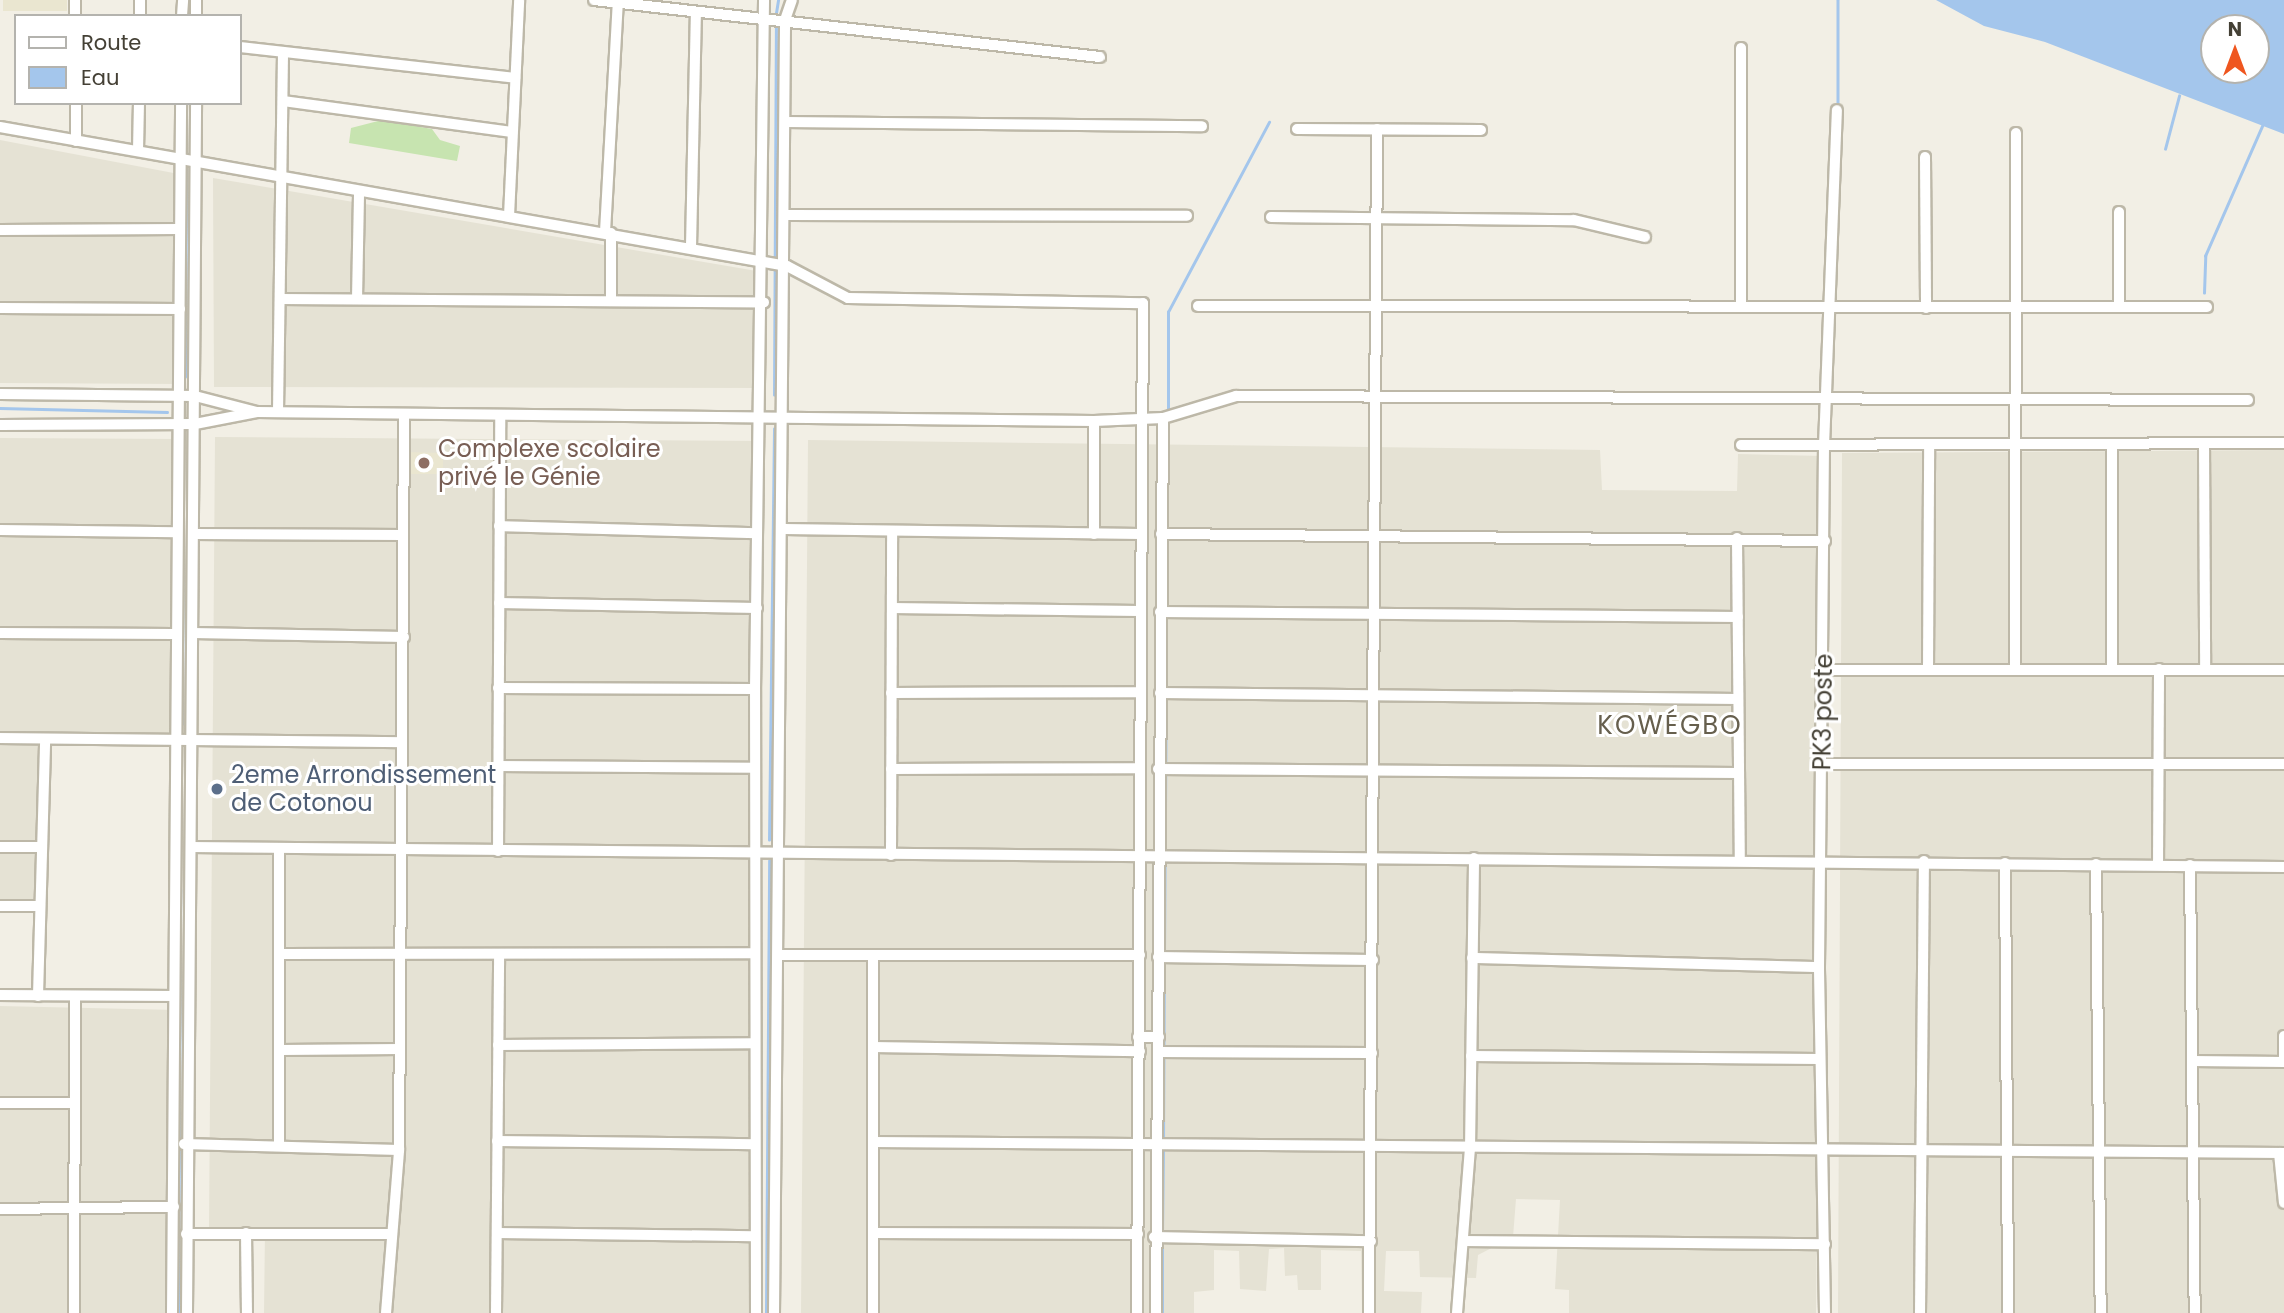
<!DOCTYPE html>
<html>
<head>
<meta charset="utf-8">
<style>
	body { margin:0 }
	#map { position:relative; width:2284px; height:1313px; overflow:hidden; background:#f2efe5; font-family:Poppins,sans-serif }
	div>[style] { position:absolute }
	.residential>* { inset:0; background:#e5e2d4 }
	.education>* { inset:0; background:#eae6d0 }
	.green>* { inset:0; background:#c7e4b0 }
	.water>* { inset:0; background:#a4c6ec }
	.stream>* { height:2.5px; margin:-1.25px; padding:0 1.25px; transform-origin:1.25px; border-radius:1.25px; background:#a4c6ec }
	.roads { filter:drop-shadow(2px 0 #bdb8a8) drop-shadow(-2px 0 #bdb8a8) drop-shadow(0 2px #bdb8a8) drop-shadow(0 -2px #bdb8a8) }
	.minor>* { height:10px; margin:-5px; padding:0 5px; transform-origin:5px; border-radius:5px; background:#fff }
	.dots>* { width:19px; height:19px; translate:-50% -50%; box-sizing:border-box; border:4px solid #fff; border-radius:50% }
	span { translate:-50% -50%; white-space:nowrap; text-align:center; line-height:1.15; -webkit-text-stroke:6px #fff; paint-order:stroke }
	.education-label { font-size:24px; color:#785e54 }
	.left { translate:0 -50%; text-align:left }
	.street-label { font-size:24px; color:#444035 }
	.service-label { font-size:24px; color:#4e5e75 }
	.neighbourhood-label { font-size:26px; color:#665f4d; letter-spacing:2px }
	.legend { position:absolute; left:14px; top:14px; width:228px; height:91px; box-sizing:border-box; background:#fff; border:2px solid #b4b3ae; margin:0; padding:9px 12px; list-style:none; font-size:21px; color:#444035 }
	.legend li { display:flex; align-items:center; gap:14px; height:35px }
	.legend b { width:35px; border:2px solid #b4b3ae }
	.north { position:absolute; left:2200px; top:14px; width:70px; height:70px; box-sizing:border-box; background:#fff; border:2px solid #b4b3ae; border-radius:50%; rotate:0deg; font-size:19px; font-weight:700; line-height:28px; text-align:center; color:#444035 }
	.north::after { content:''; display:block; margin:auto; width:24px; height:32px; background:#ef561f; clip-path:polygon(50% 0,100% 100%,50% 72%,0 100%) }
</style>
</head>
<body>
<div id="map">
	<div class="residential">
		<div style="clip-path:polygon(0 140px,184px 175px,181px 384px,0 383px)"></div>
		<div style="clip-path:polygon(213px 178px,768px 273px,766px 388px,214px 387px)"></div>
		<div style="clip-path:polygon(215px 437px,765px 441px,758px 1313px,264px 1313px,265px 1230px,209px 1230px)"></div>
		<div style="clip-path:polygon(0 438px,181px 439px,179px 737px,43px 735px,39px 902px,0 901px)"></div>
		<div style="clip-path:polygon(808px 440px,1600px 450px,1602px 490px,1737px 491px,1738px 454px,1824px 456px,1816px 1313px,1569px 1313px,1569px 1290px,1555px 1289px,1560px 1200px,1516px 1199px,1513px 1237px,1478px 1255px,1476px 1278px,1420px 1277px,1419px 1251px,1386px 1251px,1384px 1291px,1422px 1292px,1421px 1313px,1362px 1313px,1361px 1251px,1321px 1250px,1321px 1290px,1298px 1290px,1297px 1275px,1285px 1276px,1284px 1248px,1269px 1249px,1266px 1291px,1240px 1289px,1239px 1251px,1214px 1250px,1214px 1290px,1194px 1292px,1194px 1313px,801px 1313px)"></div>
		<div style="clip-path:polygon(2284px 450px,2284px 1313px,1838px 1313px,1842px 453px)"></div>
		<div style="clip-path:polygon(0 1006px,176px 1010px,173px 1313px,0 1313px)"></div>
	</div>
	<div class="education">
		<div style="clip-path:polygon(3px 0,67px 0,67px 11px,3px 11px)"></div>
		<div style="clip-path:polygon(405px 452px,443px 453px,443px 474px,405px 474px)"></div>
	</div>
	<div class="green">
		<div style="clip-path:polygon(382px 120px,432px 129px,440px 140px,460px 146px,457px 161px,349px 143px,351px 128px)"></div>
	</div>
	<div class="water">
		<div style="clip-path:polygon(evenodd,1936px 0,2284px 0,2284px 134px,2045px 42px,1984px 26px,1936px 0,2214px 28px,2256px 28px,2256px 70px,2214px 70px,2214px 28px)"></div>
	</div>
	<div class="stream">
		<div style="left:1838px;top:0;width:108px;rotate:90deg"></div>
		<div style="left:776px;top:13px;width:13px;rotate:-81deg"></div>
		<div style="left:2165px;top:149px;width:55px;rotate:-75.2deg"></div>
		<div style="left:186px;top:150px;width:47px;rotate:-90deg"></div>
		<div style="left:2204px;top:293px;width:37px;rotate:-88deg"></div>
		<div style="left:2205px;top:256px;width:142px;rotate:-66.3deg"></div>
		<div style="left:185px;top:377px;width:211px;rotate:-89.7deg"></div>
		<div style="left:774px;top:395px;width:371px;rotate:-89.7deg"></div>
		<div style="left:0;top:408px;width:167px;rotate:1.4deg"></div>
		<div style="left:1168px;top:408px;width:96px;rotate:-90deg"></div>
		<div style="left:1168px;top:312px;width:215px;rotate:-62deg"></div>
		<div style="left:1166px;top:610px;width:116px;rotate:-89.5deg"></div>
		<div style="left:1166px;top:690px;width:74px;rotate:-90deg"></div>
		<div style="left:182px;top:724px;width:295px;rotate:-89.8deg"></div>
		<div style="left:769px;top:840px;width:411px;rotate:-89.3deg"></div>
		<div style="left:1164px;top:953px;width:256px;rotate:-89.6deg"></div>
		<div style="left:1163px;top:1142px;width:183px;rotate:-89.7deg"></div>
		<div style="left:1162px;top:1233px;width:85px;rotate:-89.3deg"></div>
		<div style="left:178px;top:1313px;width:423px;rotate:-89.7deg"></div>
		<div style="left:766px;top:1313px;width:452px;rotate:-89.6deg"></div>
		<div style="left:1162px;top:1313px;width:74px;rotate:-90deg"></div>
	</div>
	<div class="roads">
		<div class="minor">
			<div style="left:75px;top:0;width:16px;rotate:90deg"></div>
			<div style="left:196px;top:0;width:16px;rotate:90deg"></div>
			<div style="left:594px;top:0;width:509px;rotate:6.43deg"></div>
			<div style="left:140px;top:16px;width:16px;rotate:-90deg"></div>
			<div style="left:182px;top:16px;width:16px;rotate:-86deg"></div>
			<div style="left:240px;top:47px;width:277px;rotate:6.4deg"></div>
			<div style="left:1741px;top:48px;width:258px;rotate:90deg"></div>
			<div style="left:283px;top:101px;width:231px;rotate:7.7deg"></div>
			<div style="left:76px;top:103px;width:38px;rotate:90deg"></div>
			<div style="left:786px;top:122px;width:416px;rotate:0.6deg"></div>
			<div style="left:0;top:127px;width:799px;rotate:10.02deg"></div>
			<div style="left:787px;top:266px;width:69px;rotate:27.7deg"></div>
			<div style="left:848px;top:298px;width:295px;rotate:1deg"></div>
			<div style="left:1143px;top:303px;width:1010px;rotate:90.34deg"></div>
			<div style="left:1297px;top:129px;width:184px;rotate:0.3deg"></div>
			<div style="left:138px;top:150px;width:47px;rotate:-88.8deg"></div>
			<div style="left:1925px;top:157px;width:151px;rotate:89.6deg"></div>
			<div style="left:2119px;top:212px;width:95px;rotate:90deg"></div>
			<div style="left:785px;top:215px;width:402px;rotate:0.1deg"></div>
			<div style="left:509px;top:216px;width:216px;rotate:-87.3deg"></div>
			<div style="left:1271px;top:217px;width:303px;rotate:0.6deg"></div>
			<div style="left:1574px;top:220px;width:73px;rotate:13.5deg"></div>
			<div style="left:0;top:230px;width:180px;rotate:-0.3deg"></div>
			<div style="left:605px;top:232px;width:229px;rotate:-86.8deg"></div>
			<div style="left:611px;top:233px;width:68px;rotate:90deg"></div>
			<div style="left:691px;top:247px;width:235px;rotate:-88.8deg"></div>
			<div style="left:280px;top:299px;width:484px;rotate:0.4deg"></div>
			<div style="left:357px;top:299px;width:108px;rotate:-88.9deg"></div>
			<div style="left:1198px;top:306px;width:1009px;rotate:0.06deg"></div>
			<div style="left:0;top:308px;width:180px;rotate:0.3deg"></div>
			<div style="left:0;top:394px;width:195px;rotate:0.6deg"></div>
			<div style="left:195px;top:396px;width:64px;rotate:14.5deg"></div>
			<div style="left:278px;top:412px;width:360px;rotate:-89.2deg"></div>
			<div style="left:1094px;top:421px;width:113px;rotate:90deg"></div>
			<div style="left:0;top:425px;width:195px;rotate:-0.3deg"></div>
			<div style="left:195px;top:424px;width:63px;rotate:-11deg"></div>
			<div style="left:257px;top:412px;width:837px;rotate:0.62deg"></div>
			<div style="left:1094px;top:421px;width:69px;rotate:-2.5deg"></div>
			<div style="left:1163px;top:418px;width:76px;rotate:-16.8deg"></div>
			<div style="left:1236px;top:396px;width:1012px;rotate:0.23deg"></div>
			<div style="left:2204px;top:444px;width:226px;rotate:89.7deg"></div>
			<div style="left:1741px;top:445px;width:543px;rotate:-0.21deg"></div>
			<div style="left:499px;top:526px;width:258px;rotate:1.6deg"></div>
			<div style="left:784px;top:529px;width:356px;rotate:0.8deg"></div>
			<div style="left:0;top:530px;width:176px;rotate:0.7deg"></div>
			<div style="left:194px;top:534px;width:209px;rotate:0.3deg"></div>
			<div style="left:1161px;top:534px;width:664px;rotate:0.6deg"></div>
			<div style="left:1737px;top:538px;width:321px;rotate:89.5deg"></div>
			<div style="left:499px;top:603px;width:258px;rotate:1.1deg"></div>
			<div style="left:892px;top:608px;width:247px;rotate:0.7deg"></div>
			<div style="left:1160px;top:612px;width:578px;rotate:0.5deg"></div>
			<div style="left:0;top:633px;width:173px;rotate:0.3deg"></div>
			<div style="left:193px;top:633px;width:211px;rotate:1.1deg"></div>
			<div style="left:1928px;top:668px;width:223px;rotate:-89.7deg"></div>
			<div style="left:2015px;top:669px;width:536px;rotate:-89.89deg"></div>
			<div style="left:2112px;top:669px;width:225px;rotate:-90deg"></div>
			<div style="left:1824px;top:670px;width:460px"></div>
			<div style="left:498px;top:688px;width:257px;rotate:0.2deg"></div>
			<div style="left:891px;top:693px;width:249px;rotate:-0.2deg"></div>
			<div style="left:1160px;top:693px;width:578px;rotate:0.59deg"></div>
			<div style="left:0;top:738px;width:402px;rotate:0.6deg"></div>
			<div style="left:1821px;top:764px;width:463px"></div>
			<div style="left:498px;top:766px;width:257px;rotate:0.4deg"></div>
			<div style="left:891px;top:769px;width:248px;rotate:-0.2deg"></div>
			<div style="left:1158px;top:769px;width:581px;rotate:0.39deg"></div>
			<div style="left:0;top:847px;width:42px"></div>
			<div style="left:191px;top:847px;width:2093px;rotate:0.55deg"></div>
			<div style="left:279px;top:848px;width:298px;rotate:90deg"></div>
			<div style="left:498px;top:851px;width:436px;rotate:-89.7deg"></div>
			<div style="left:891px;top:855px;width:322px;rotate:-89.8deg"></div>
			<div style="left:2005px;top:863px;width:450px;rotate:89.6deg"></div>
			<div style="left:2096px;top:864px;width:449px;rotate:89.4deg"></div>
			<div style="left:2158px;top:865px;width:196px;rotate:-89.7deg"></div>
			<div style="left:2190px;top:865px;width:448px;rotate:89.4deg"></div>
			<div style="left:0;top:906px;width:40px"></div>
			<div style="left:279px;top:954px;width:476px;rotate:-0.1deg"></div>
			<div style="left:779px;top:955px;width:361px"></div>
			<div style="left:1158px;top:957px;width:215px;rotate:0.8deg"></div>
			<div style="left:1472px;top:958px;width:347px;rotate:1.5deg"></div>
			<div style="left:0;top:995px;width:172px;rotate:0.3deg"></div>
			<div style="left:38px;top:996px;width:257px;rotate:-88.4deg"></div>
			<div style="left:1138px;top:1037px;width:21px"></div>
			<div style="left:498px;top:1045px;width:256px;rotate:-0.4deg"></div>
			<div style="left:873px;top:1047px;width:267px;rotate:0.9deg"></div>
			<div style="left:281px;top:1050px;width:119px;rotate:-0.5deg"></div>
			<div style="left:1159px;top:1052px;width:213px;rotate:0.3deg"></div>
			<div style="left:1471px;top:1056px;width:348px;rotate:0.5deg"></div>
			<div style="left:2193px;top:1061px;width:91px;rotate:0.6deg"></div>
			<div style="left:2284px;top:1062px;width:26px;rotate:-90deg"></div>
			<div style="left:0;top:1103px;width:75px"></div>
			<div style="left:497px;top:1141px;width:257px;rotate:0.7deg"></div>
			<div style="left:873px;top:1142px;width:1411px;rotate:0.45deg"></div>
			<div style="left:184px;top:1144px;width:215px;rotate:1.6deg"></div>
			<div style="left:2279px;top:1153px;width:50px;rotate:84.3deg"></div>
			<div style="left:0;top:1209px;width:174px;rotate:-0.7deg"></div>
			<div style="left:246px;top:1233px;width:80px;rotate:89.3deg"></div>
			<div style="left:497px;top:1233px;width:256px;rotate:0.7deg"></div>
			<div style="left:873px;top:1233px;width:265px;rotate:0.2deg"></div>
			<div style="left:186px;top:1234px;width:202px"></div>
			<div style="left:1154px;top:1237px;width:217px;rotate:1.1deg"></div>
			<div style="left:1463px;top:1241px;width:362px;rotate:0.5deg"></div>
			<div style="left:74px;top:1313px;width:317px;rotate:-89.8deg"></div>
			<div style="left:172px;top:1313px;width:1210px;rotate:-89.57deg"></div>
			<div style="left:187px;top:1313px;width:1210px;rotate:-89.57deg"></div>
			<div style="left:386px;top:1313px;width:164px;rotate:-85.4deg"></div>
			<div style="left:399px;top:1150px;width:736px;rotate:-89.61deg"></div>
			<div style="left:496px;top:1313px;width:358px;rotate:-89.5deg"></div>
			<div style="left:756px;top:1313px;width:624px;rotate:-90.09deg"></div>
			<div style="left:755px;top:689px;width:689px;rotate:-89.25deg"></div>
			<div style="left:774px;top:1313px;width:1293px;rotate:-89.51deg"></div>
			<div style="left:785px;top:20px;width:21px;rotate:-71deg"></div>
			<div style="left:873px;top:1313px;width:358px;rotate:-90deg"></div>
			<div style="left:1156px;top:1313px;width:895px;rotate:-89.55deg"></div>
			<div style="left:1369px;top:1313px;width:1184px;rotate:-89.61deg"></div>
			<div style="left:1457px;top:1313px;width:165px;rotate:-85.5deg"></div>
			<div style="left:1470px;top:1149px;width:291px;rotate:-89.2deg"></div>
			<div style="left:1825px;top:1313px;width:346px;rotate:-91deg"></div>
			<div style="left:1819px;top:967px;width:521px;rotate:-89.45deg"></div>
			<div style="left:1824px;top:446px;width:336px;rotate:-87.8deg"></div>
			<div style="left:1920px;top:1313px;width:452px;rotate:-89.5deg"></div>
		</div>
	</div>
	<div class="dots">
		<div style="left:424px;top:463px;background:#8d6e63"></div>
		<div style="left:217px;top:789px;background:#5c6f8a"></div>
	</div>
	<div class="education-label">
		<span class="left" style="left:438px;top:463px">Complexe scolaire<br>privé le Génie</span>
	</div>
	<div class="street-label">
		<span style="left:1823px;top:712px;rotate:-89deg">PK3 poste</span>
	</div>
	<div class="service-label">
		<span class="left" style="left:231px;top:789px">2eme Arrondissement<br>de Cotonou</span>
	</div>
	<div class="neighbourhood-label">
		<span style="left:1670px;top:726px">KOWÉGBO</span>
	</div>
	<ul class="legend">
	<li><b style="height:9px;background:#fff"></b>Route</li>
	<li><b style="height:19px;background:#a4c6ec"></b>Eau</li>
	</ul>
	<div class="north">N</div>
</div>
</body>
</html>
